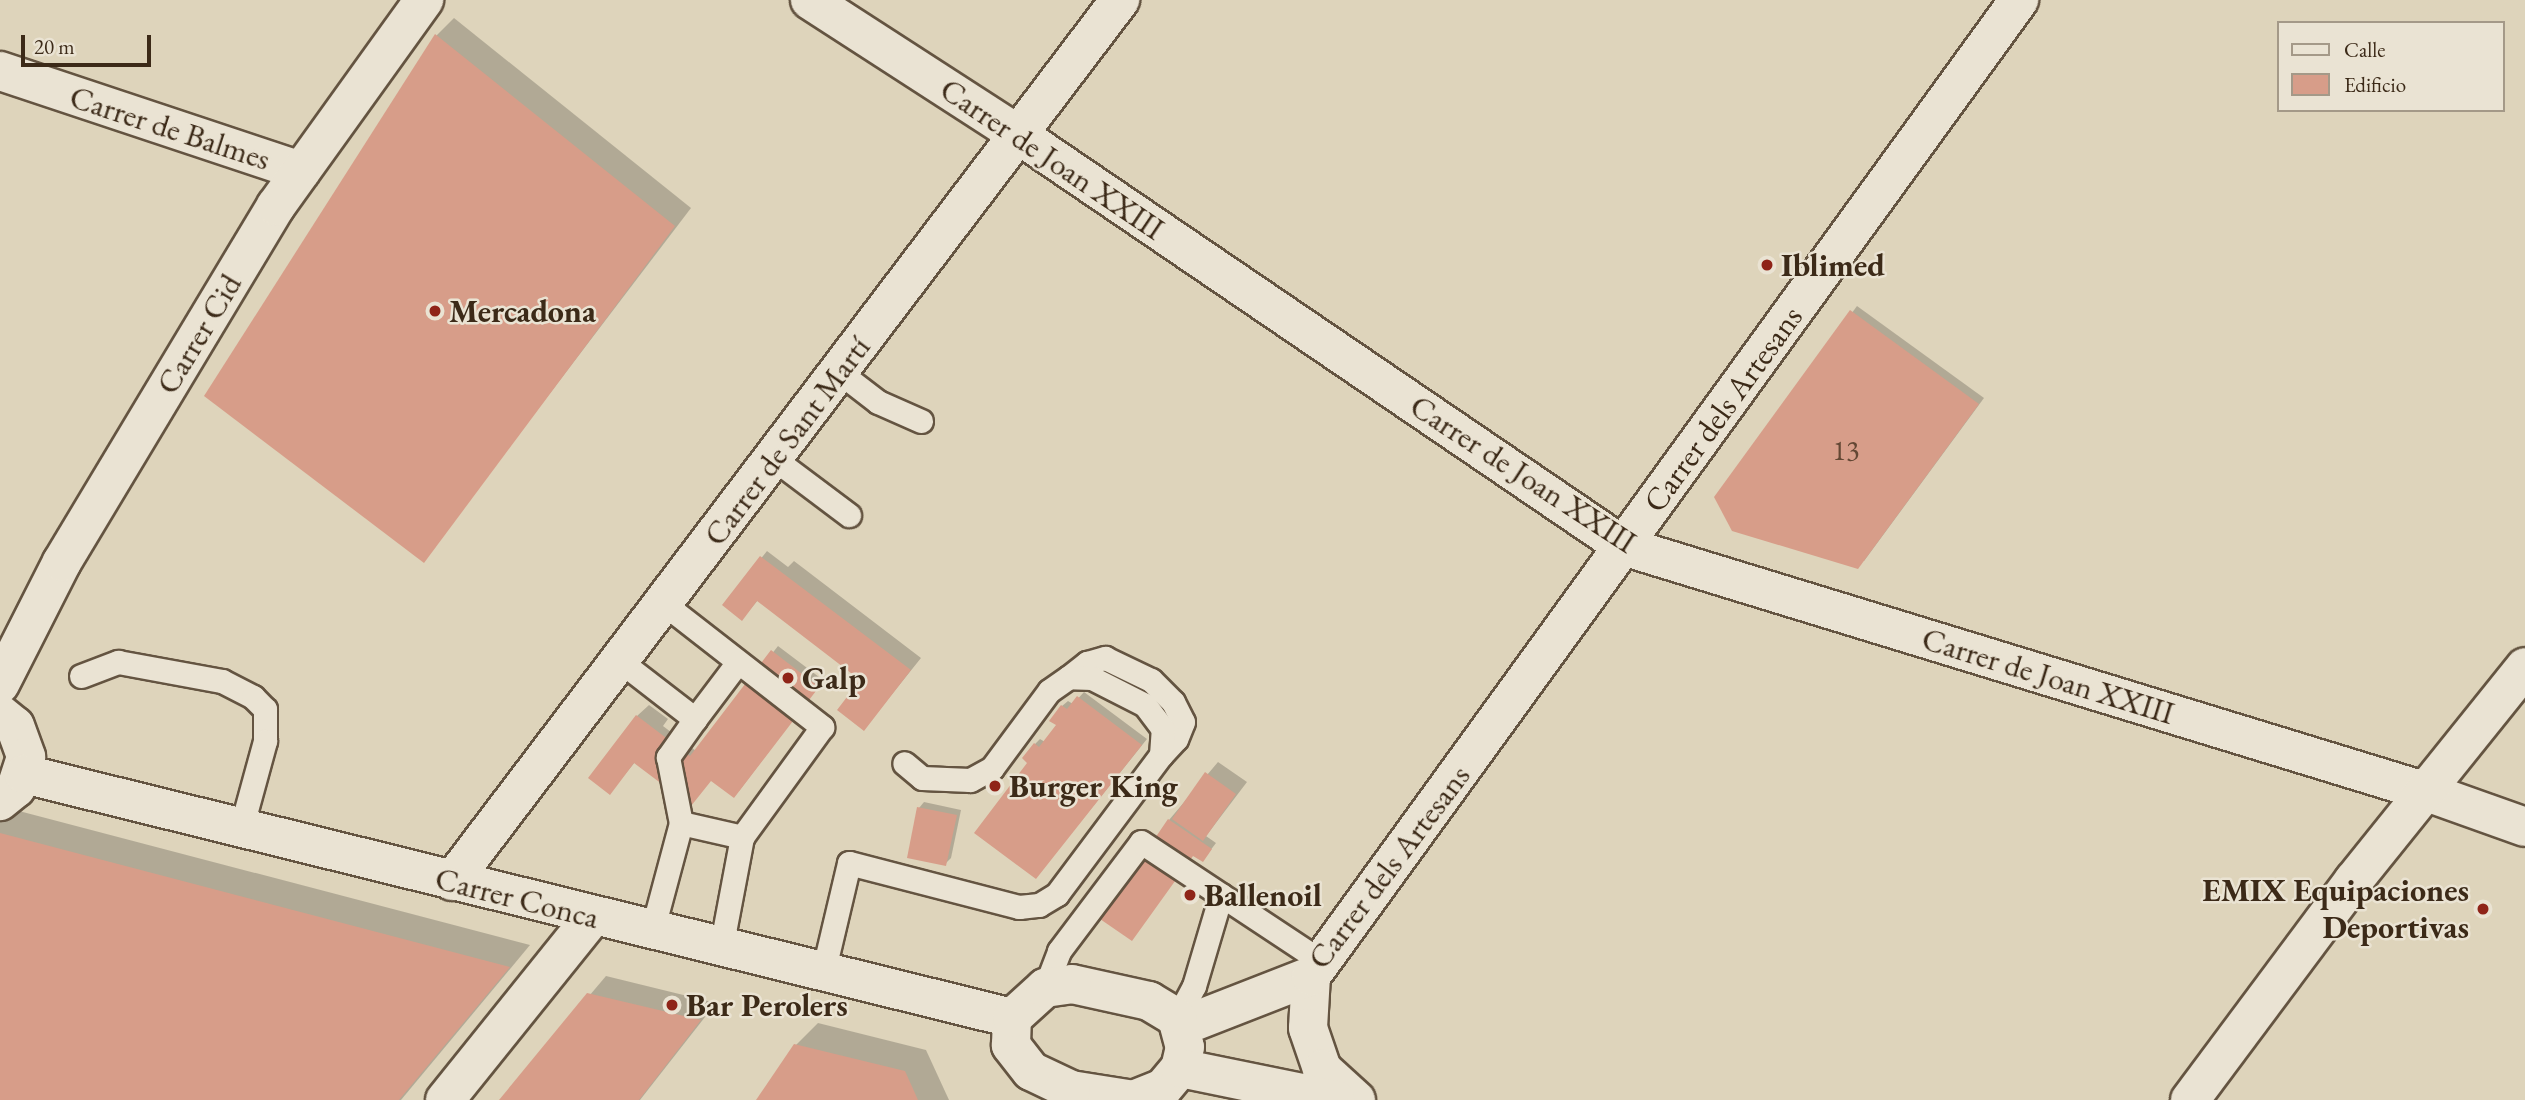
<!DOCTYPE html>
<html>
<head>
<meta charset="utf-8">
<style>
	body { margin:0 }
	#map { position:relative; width:2525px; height:1100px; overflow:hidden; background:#ded4bb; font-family:"EB Garamond",serif }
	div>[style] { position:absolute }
	.shadow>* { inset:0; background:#0003 }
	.building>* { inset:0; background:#d79d89 }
	.roads { filter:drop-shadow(2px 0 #645441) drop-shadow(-2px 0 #645441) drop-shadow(0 2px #645441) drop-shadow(0 -2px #645441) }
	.lane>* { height:23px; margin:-11.5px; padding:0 11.5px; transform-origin:11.5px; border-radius:11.5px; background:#eae3d3 }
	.street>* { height:38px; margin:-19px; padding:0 19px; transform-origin:19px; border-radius:19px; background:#eae3d3 }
	.secondary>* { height:38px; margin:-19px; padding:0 19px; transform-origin:19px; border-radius:19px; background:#eae3d3 }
	.dots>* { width:19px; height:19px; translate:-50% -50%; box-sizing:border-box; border:4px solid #eae3d3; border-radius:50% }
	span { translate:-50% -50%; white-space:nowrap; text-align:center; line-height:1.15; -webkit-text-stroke:5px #eae3d3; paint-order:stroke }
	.number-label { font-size:28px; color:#634734 }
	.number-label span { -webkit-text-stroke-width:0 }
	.street-label { font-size:32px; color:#3c2a18 }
	.poi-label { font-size:32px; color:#3c2a18; font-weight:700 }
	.left { translate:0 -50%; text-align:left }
	.right { translate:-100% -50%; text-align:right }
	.legend { position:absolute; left:2277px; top:21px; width:228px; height:91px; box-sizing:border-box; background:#eae3d3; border:2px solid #a49988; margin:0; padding:9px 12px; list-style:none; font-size:21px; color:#3c2a18 }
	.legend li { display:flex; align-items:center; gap:14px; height:35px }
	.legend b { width:35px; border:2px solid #a49988 }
	.scale { position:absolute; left:21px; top:35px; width:130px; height:32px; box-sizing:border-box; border:4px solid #3c2a18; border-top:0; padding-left:9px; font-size:21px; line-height:24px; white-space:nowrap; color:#3c2a18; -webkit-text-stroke:5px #eae3d3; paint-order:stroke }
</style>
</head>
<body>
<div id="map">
	<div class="shadow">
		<div style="clip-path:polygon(454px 18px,691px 208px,423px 560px,207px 396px,437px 35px)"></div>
		<div style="clip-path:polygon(1857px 306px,1984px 398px,1864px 561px,1716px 497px)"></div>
		<div style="clip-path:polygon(767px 551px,788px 567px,794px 561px,921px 658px,864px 729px,862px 679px,758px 600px,742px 619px,724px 605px)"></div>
		<div style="clip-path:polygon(778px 646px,823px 680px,739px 791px,711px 779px,635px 762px,610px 793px,637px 716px,649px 705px,668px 719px,663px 726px,696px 751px)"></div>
		<div style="clip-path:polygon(1084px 692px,1147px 739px,1041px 871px,1030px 762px,1035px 744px,1040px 739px,1045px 742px,1058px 725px,1062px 706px,1068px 701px,1073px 704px)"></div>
		<div style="clip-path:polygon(1218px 762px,1247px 782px,1206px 836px,1216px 843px,1203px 860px,1169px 820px)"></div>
		<div style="clip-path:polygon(924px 802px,961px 810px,951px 858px,945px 864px,919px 808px)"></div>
		<div style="clip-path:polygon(0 806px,530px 945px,401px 1100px,0 1100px)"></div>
		<div style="clip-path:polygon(606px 976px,716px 1003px,640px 1100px,501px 1100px)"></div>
		<div style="clip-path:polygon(818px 1023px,926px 1050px,949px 1100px,758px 1100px,796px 1045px)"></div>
	</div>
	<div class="building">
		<div style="clip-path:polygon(435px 34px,675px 226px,424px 563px,204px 396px)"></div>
		<div style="clip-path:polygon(1850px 310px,1979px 404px,1858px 569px,1732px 531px,1714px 497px)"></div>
		<div style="clip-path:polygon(760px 556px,911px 670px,864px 731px,837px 710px,860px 680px,757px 601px,742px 621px,722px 605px)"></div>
		<div style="clip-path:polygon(771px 650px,819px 687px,734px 798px,711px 781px,691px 806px,634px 763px,610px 795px,588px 778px,636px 715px,690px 756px)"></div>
		<div style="clip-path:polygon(1077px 696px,1142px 745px,1036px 879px,974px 833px,1027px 763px,1022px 758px,1034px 743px,1039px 747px,1056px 725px,1049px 721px,1061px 705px,1067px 709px)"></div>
		<div style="clip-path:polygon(1205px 772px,1236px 794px,1203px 841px,1172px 819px)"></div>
		<div style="clip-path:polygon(917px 807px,957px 815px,946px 866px,907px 858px)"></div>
		<div style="clip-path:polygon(1168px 819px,1212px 849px,1203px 862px,1193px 856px,1132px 941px,1100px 919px)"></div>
		<div style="clip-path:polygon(0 833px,510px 967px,399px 1100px,0 1100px)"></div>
		<div style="clip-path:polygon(587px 993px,701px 1020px,639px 1100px,499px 1100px)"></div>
		<div style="clip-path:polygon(794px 1044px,905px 1071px,918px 1100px,756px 1100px)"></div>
	</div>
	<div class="roads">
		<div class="lane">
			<div style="left:839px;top:372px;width:49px;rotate:37.6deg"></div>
			<div style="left:878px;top:402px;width:47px;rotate:23.8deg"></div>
			<div style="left:773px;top:458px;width:95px;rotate:36.9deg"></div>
			<div style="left:663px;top:603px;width:202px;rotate:37.9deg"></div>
			<div style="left:822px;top:727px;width:136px;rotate:126deg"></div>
			<div style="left:742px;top:837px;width:113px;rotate:100.7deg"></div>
			<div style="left:620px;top:661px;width:95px;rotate:37.7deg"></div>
			<div style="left:695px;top:719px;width:47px;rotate:125.4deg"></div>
			<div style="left:668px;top:757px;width:67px;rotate:78.9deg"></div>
			<div style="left:681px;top:823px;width:112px;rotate:105deg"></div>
			<div style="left:81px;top:676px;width:40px;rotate:-21deg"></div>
			<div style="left:118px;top:662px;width:106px;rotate:10.4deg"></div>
			<div style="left:222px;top:681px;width:35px;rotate:27deg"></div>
			<div style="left:253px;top:697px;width:17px;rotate:45deg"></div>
			<div style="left:265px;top:709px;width:32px;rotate:90deg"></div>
			<div style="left:265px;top:741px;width:91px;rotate:105.3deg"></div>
			<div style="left:1069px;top:677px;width:23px;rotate:-38deg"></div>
			<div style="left:1087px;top:663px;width:19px;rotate:-16deg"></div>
			<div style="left:1105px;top:658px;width:51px;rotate:25.6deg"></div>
			<div style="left:1151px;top:680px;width:31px;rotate:45deg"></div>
			<div style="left:1173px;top:702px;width:22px;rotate:63deg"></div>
			<div style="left:1183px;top:722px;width:18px;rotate:112deg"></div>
			<div style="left:1176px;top:739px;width:22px;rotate:133deg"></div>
			<div style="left:695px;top:719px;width:71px;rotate:-53deg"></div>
			<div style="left:681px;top:823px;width:63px;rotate:12.9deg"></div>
			<div style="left:823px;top:973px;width:113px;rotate:-76.7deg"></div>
			<div style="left:849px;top:863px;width:176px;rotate:14.5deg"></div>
			<div style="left:1019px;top:907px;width:20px;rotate:-6deg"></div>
			<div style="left:1039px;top:905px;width:21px;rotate:-31deg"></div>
			<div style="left:1057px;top:894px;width:174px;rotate:-53.2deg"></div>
			<div style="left:1161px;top:755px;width:26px;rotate:-86deg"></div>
			<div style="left:1163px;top:729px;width:30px;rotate:-127deg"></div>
			<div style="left:1145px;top:705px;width:59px;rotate:-153deg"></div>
			<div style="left:1092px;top:678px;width:23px;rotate:-178deg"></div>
			<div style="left:1069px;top:677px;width:24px;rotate:145deg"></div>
			<div style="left:1049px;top:691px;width:96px;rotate:126.5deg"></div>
			<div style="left:992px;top:768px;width:25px;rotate:151deg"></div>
			<div style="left:970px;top:780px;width:48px;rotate:-177.6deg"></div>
			<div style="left:922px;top:778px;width:23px;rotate:-140deg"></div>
			<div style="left:1045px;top:988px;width:40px;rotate:-69deg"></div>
			<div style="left:1059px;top:951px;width:136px;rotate:-53deg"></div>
			<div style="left:1141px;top:842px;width:217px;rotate:33.5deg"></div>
			<div style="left:1177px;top:1018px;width:36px;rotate:-62deg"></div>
			<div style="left:1194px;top:986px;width:95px;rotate:-73.5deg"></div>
		</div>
		<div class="street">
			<div style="left:810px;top:0;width:249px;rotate:32.9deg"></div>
			<div style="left:1019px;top:135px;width:731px;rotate:34.23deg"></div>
			<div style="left:1623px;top:546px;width:838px;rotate:17.01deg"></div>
			<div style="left:2424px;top:791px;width:107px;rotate:19.6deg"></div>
			<div style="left:0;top:71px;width:317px;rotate:18.4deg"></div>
			<div style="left:0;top:684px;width:137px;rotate:-63.1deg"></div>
			<div style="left:62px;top:562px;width:415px;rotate:-59deg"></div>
			<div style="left:276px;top:206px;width:254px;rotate:-54.3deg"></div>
			<div style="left:452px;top:881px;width:1106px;rotate:-52.83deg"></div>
			<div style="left:1311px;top:976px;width:52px;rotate:93.3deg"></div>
			<div style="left:1308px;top:1028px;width:43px;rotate:71.1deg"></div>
			<div style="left:1322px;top:1069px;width:46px;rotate:42.4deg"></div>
			<div style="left:1180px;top:1027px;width:141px;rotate:-21.3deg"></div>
			<div style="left:1311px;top:976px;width:1206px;rotate:-54.04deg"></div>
			<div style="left:445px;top:1100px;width:235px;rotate:-51.2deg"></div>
			<div style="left:2190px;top:1100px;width:274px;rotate:-53.3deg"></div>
			<div style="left:2354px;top:880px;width:273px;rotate:-51.2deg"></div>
		</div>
		<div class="secondary">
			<div style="left:0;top:714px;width:19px;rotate:39deg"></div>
			<div style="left:15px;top:726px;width:33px;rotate:70deg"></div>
			<div style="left:26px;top:757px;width:33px;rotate:108deg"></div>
			<div style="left:16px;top:788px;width:21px;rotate:141deg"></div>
			<div style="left:24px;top:774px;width:1018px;rotate:13.87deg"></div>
			<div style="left:1072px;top:984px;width:79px;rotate:12.4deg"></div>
			<div style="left:1149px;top:1001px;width:33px;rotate:31deg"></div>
			<div style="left:1177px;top:1018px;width:30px;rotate:75deg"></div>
			<div style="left:1185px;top:1047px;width:22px;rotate:103deg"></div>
			<div style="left:1180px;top:1068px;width:26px;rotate:130deg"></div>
			<div style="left:1163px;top:1088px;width:31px;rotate:158deg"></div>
			<div style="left:1134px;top:1100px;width:64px;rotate:-171deg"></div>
			<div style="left:1071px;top:1090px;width:44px;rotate:-154.6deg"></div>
			<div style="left:1031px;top:1071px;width:33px;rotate:-128deg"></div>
			<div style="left:1011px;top:1045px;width:27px;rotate:-88deg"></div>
			<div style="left:1012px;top:1018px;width:45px;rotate:-42.3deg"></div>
			<div style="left:1045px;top:988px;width:27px;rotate:-8deg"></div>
			<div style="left:1180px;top:1068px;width:159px;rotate:11.6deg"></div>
		</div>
	</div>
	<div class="dots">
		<div style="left:1767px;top:265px;background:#8f2418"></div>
		<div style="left:435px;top:311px;background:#8f2418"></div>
		<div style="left:788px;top:678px;background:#8f2418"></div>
		<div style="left:995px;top:786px;background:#8f2418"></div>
		<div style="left:1190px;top:895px;background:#8f2418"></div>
		<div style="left:2483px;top:909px;background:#8f2418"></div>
		<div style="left:672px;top:1005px;background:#8f2418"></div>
	</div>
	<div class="number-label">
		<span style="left:1846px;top:450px">13</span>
	</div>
	<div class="street-label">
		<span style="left:170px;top:128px;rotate:18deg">Carrer de Balmes</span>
		<span style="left:1052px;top:159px;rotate:34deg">Carrer de Joan XXIII</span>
		<span style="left:199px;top:334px;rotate:-59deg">Carrer Cid</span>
		<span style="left:1723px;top:409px;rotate:-54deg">Carrer dels Artesans</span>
		<span style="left:787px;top:441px;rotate:-53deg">Carrer de Sant Martí</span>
		<span style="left:1523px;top:474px;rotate:33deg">Carrer de Joan XXIII</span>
		<span style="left:2048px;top:676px;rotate:17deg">Carrer de Joan XXIII</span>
		<span style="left:1389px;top:867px;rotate:-53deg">Carrer dels Artesans</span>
		<span style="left:517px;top:898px;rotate:14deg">Carrer Conca</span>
	</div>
	<div class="poi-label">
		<span class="left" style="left:1781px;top:265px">Iblimed</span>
		<span class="left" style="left:449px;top:311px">Mercadona</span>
		<span class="left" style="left:802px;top:678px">Galp</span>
		<span class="left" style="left:1009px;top:786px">Burger King</span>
		<span class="right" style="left:2469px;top:909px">EMIX Equipaciones<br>Deportivas</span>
		<span class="left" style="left:1204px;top:895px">Ballenoil</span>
		<span class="left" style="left:686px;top:1005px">Bar Perolers</span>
	</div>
	<ul class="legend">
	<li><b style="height:9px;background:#eae3d3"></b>Calle</li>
	<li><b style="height:19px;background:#d79d89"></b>Edificio</li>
	</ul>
	<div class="scale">20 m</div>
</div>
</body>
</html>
